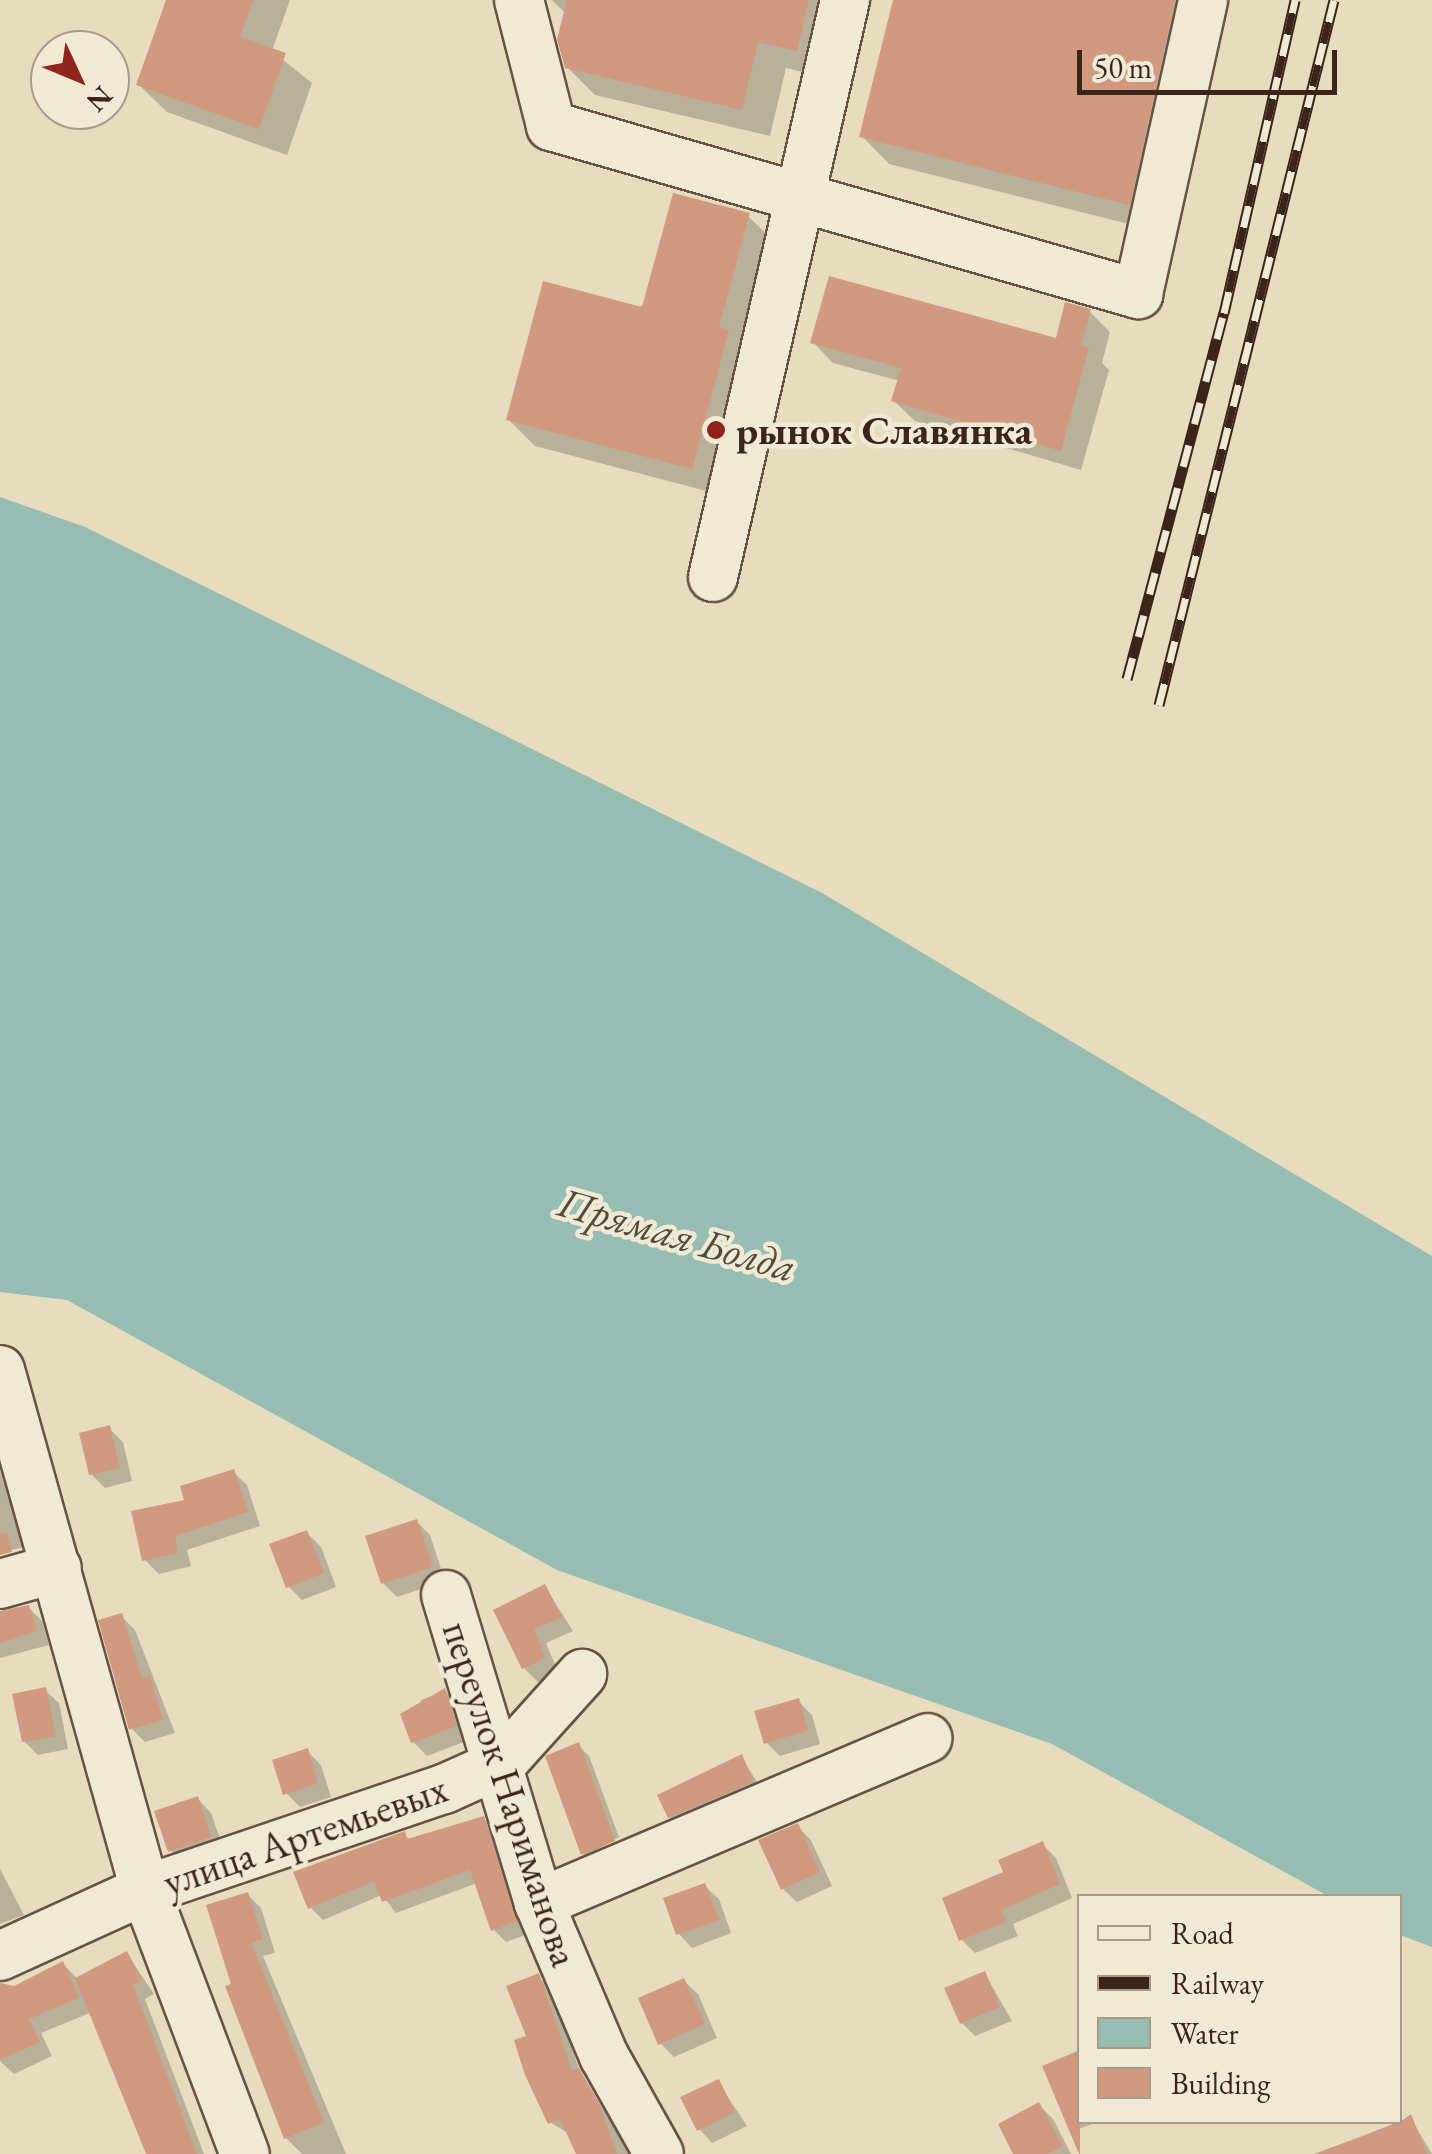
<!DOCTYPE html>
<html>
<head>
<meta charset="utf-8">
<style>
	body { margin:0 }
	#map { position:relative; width:1432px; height:2154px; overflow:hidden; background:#e7ddbe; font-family:"EB Garamond",serif }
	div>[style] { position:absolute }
	.water>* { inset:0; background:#97bcb1 }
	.shadow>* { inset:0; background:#0003 }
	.building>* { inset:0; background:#d29981 }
	.roads { filter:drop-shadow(2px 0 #665342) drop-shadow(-2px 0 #665342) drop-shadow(0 2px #665342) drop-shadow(0 -2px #665342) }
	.minor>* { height:48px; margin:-24px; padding:0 24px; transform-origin:24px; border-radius:24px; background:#efe9d5 }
	.rail>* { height:11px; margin-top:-5.5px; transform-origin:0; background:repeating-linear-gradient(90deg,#efe9d5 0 22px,#3b2519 0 44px); box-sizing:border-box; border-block:2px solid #3b2519 }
	.dots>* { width:28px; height:28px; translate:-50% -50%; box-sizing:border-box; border:5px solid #efe9d5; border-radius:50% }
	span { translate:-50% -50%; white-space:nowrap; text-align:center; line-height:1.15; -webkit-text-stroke:9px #efe9d5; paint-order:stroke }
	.poi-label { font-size:40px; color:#3b2519; font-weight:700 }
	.left { translate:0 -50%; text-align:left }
	.street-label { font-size:40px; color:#3b2519 }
	.water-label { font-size:42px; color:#524b3f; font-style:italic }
	.legend { position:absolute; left:1077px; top:1894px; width:325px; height:230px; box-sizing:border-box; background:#efe9d5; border:2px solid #a79b8a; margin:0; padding:12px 18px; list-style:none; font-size:30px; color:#3b2519 }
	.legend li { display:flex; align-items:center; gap:20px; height:50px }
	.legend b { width:50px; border:2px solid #a79b8a }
	.north { position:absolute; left:30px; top:30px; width:100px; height:100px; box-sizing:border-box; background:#efe9d5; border:2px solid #a79b8a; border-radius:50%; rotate:134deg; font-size:28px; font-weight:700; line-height:40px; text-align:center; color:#3b2519 }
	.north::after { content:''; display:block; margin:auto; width:35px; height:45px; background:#8f2418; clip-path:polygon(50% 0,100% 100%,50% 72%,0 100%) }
	.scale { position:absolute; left:1077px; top:50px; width:260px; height:45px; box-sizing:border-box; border:5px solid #3b2519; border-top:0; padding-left:12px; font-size:30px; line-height:35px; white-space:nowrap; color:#3b2519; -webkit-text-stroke:8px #efe9d5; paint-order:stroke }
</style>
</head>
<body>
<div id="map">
	<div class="water">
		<div style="clip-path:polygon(0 497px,85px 527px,822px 893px,1432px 1256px,1432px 1947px,1400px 1935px,1400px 1896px,1328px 1896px,1052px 1744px,557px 1570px,67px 1300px,0 1292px)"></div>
	</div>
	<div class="shadow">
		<div style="clip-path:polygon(169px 0,290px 0,272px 51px,312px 83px,287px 155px,167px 112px,139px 85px)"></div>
		<div style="clip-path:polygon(552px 0,842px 0,824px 77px,786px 68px,770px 136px,595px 95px,567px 67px,566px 14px)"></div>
		<div style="clip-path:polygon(895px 0,1212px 0,1157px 231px,889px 164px,862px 136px)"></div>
		<div style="clip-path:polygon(748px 216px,775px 242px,718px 494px,535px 446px,508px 419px)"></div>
		<div style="clip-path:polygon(1089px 311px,1110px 332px,1102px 363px,1109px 370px,1081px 470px,915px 421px,894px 401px,900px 381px,833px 363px,813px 342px,1058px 341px)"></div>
		<div style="clip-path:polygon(109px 1428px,123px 1442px,132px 1481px,105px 1488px,91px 1474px)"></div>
		<div style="clip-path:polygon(0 1471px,24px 1547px,0 1553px)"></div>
		<div style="clip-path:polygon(233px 1472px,247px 1485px,260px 1526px,187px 1550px,191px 1566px,159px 1574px,145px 1560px,187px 1501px)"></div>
		<div style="clip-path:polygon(417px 1522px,430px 1535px,445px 1581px,397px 1597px,383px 1583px)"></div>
		<div style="clip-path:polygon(307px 1533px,321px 1547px,336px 1587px,302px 1600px,288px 1586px)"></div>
		<div style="clip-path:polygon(545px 1587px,573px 1631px,546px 1643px,558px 1672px,538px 1682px,524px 1668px)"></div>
		<div style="clip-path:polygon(28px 1607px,42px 1621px,49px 1645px,0 1658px,0 1612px)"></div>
		<div style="clip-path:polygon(121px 1616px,135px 1630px,175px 1733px,145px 1742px,131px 1728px)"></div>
		<div style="clip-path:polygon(45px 1690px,59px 1703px,68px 1749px,38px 1755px,24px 1741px)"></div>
		<div style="clip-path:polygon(445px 1691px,458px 1705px,469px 1740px,427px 1756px,413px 1742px,421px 1700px)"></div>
		<div style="clip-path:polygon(798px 1701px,812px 1715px,820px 1744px,780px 1756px,766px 1742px)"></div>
		<div style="clip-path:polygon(578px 1745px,589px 1756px,619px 1837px,586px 1856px,620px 1841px,624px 1853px,594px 1865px,583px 1854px)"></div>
		<div style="clip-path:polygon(307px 1751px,321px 1765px,331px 1797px,300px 1807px,286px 1793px)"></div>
		<div style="clip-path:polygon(742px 1757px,765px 1796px,683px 1831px,670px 1817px)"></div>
		<div style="clip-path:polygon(198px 1799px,211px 1813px,224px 1850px,184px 1864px,170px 1850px)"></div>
		<div style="clip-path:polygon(483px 1818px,496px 1831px,528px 1934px,506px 1942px,493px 1929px,477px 1883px,396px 1913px,382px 1895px,323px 1920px,311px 1908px,404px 1834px,410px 1840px)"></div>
		<div style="clip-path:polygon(797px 1826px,811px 1840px,832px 1886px,797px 1902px,783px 1889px)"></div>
		<div style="clip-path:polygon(1042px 1844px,1056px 1858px,1072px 1898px,1013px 1924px,1018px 1936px,975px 1953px,962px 1940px,1007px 1874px)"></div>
		<div style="clip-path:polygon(0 1869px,24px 1915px,0 1924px)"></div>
		<div style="clip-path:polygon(705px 1886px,719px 1899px,731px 1933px,692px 1948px,679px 1934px)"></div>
		<div style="clip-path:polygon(248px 1895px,261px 1908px,275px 1953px,263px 1956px,346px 2154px,302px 2154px,286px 2138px,234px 1985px)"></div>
		<div style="clip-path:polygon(127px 1954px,154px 1994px,145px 1999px,204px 2154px,147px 2154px,92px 2012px,41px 2033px,52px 2056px,14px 2074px,0 2061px,0 1995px,63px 1964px,77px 1978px)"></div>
		<div style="clip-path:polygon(985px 1974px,1012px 2021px,975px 2036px,962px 2023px)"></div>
		<div style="clip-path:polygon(538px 1976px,552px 1990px,580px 2072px,631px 2154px,579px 2154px,569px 2134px,550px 2122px,529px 2038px)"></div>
		<div style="clip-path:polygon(684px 1981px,698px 1994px,717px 2038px,674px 2057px,660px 2043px)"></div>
		<div style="clip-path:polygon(718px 2082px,747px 2126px,712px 2143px,699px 2129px)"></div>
		<div style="clip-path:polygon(1039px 2105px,1053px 2119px,1071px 2154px,1016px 2154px)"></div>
		<div style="clip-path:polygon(1410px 2117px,1432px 2154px,1370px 2154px,1363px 2136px)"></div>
		<div style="clip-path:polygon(1080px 2122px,1097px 2122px,1079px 2129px)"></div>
	</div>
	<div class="building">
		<div style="clip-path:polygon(166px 0,253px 0,240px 37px,286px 53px,259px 129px,136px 85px)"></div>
		<div style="clip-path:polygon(567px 0,809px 0,797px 51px,758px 42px,742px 110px,565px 68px,557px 39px)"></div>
		<div style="clip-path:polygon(893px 0,1175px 0,1130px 205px,859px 137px)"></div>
		<div style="clip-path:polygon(673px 193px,750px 213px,719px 327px,729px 330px,692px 469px,506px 420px,543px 281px,642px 307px)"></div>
		<div style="clip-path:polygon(829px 276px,1056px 338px,1065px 302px,1091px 309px,1081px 345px,1089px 347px,1061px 451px,891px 401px,901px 368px,810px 343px)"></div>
		<div style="clip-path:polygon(110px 1425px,120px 1468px,89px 1475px,79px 1433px)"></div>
		<div style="clip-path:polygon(234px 1469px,248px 1512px,175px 1536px,178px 1553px,142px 1561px,131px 1511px,184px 1500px,180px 1486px)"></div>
		<div style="clip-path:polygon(417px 1519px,433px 1567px,381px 1584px,365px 1536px)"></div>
		<div style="clip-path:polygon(307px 1530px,324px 1573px,286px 1588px,269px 1544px)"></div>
		<div style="clip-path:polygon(7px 1533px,12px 1552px,0 1555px,0 1534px)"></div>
		<div style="clip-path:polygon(545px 1584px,562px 1617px,534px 1629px,545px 1658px,522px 1669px,493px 1610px)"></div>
		<div style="clip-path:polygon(29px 1605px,37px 1631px,0 1643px,0 1611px)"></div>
		<div style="clip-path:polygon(122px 1613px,142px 1679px,150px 1676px,163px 1720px,129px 1730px,98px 1620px)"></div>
		<div style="clip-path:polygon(46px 1687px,56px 1736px,22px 1742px,12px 1694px)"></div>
		<div style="clip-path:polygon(445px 1688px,457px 1726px,411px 1743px,400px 1714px)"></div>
		<div style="clip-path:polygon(799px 1698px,808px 1730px,764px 1744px,754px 1711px)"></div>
		<div style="clip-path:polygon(579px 1742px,615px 1841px,581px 1855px,545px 1756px)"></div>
		<div style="clip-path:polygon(308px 1748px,318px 1783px,283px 1795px,272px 1760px)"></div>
		<div style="clip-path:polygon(742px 1754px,753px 1782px,668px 1818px,657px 1795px)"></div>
		<div style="clip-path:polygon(198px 1796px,211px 1837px,168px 1852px,154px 1811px)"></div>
		<div style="clip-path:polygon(484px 1816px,517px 1921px,491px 1931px,470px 1870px,382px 1902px,374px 1881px,308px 1909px,293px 1872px,405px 1831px,407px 1839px)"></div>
		<div style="clip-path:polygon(798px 1823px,820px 1872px,781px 1890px,758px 1840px)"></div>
		<div style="clip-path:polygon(1043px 1841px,1060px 1884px,1001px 1910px,1006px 1922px,959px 1941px,942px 1898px,1003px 1872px,998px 1860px)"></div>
		<div style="clip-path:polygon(705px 1883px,719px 1920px,676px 1935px,663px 1898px)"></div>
		<div style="clip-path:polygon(248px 1892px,263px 1939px,251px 1943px,324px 2122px,284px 2139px,225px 1986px,231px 1984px,206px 1905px)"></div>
		<div style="clip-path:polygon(127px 1951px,142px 1980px,133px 1985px,197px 2154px,146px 2154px,75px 1978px)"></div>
		<div style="clip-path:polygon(63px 1961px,79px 1998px,29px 2019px,40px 2042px,0 2060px,0 1983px,14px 1986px)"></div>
		<div style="clip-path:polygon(985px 1971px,1000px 2007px,960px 2024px,944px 1988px)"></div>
		<div style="clip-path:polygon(539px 1973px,572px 2071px,579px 2068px,598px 2101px,617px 2154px,576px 2154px,560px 2119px,548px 2124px,525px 2075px,514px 2040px,526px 2036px,506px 1986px)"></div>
		<div style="clip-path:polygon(684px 1978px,705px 2024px,658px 2045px,638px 1998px)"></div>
		<div style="clip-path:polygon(1080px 2050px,1080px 2154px,1079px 2154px,1042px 2066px)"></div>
		<div style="clip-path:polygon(719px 2079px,735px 2112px,697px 2131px,680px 2097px)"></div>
		<div style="clip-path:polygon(1039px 2102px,1063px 2146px,1048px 2154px,1013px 2154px,998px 2124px)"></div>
		<div style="clip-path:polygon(1411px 2114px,1427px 2154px,1314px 2154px,1400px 2122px)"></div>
	</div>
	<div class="roads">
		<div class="minor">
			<div style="left:519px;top:0;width:130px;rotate:75.7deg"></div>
			<div style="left:551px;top:126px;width:611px;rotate:15.97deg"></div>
			<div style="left:1138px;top:294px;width:301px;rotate:-77.5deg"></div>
			<div style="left:713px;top:577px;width:592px;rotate:-77.11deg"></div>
			<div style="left:0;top:1370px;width:540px;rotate:74.42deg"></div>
			<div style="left:145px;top:1890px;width:282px;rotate:69.3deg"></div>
			<div style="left:0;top:1584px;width:59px;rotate:-15.7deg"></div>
			<div style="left:446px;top:1595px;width:322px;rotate:73.2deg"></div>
			<div style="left:539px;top:1903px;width:166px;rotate:67deg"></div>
			<div style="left:604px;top:2056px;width:112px;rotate:60.7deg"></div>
			<div style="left:539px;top:1903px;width:422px;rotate:-23deg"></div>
			<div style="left:0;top:1956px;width:159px;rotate:-24.5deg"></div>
			<div style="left:145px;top:1890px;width:316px;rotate:-18.7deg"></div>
			<div style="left:444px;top:1789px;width:64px;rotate:-24.1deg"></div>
			<div style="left:502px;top:1763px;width:120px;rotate:-48deg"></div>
		</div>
	</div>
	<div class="rail">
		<div style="left:1127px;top:679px;width:379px;rotate:-75.2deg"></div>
		<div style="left:1224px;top:313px;width:321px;rotate:-77.2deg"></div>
		<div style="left:1159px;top:705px;width:726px;rotate:-76.06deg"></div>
	</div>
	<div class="dots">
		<div style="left:716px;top:430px;background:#8f2418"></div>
	</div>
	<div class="poi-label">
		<span class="left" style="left:736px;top:430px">рынок Славянка</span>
	</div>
	<div class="street-label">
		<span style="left:511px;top:1794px;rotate:72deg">переулок Нариманова</span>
		<span style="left:305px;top:1835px;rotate:-19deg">улица Артемьевых</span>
	</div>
	<div class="water-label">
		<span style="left:677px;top:1235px;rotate:16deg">Прямая Болда</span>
	</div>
	<ul class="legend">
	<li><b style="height:12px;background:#efe9d5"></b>Road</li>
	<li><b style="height:12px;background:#3b2519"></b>Railway</li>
	<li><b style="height:28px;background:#97bcb1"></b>Water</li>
	<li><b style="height:28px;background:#d29981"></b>Building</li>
	</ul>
	<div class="north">N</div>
	<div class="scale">50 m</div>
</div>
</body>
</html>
